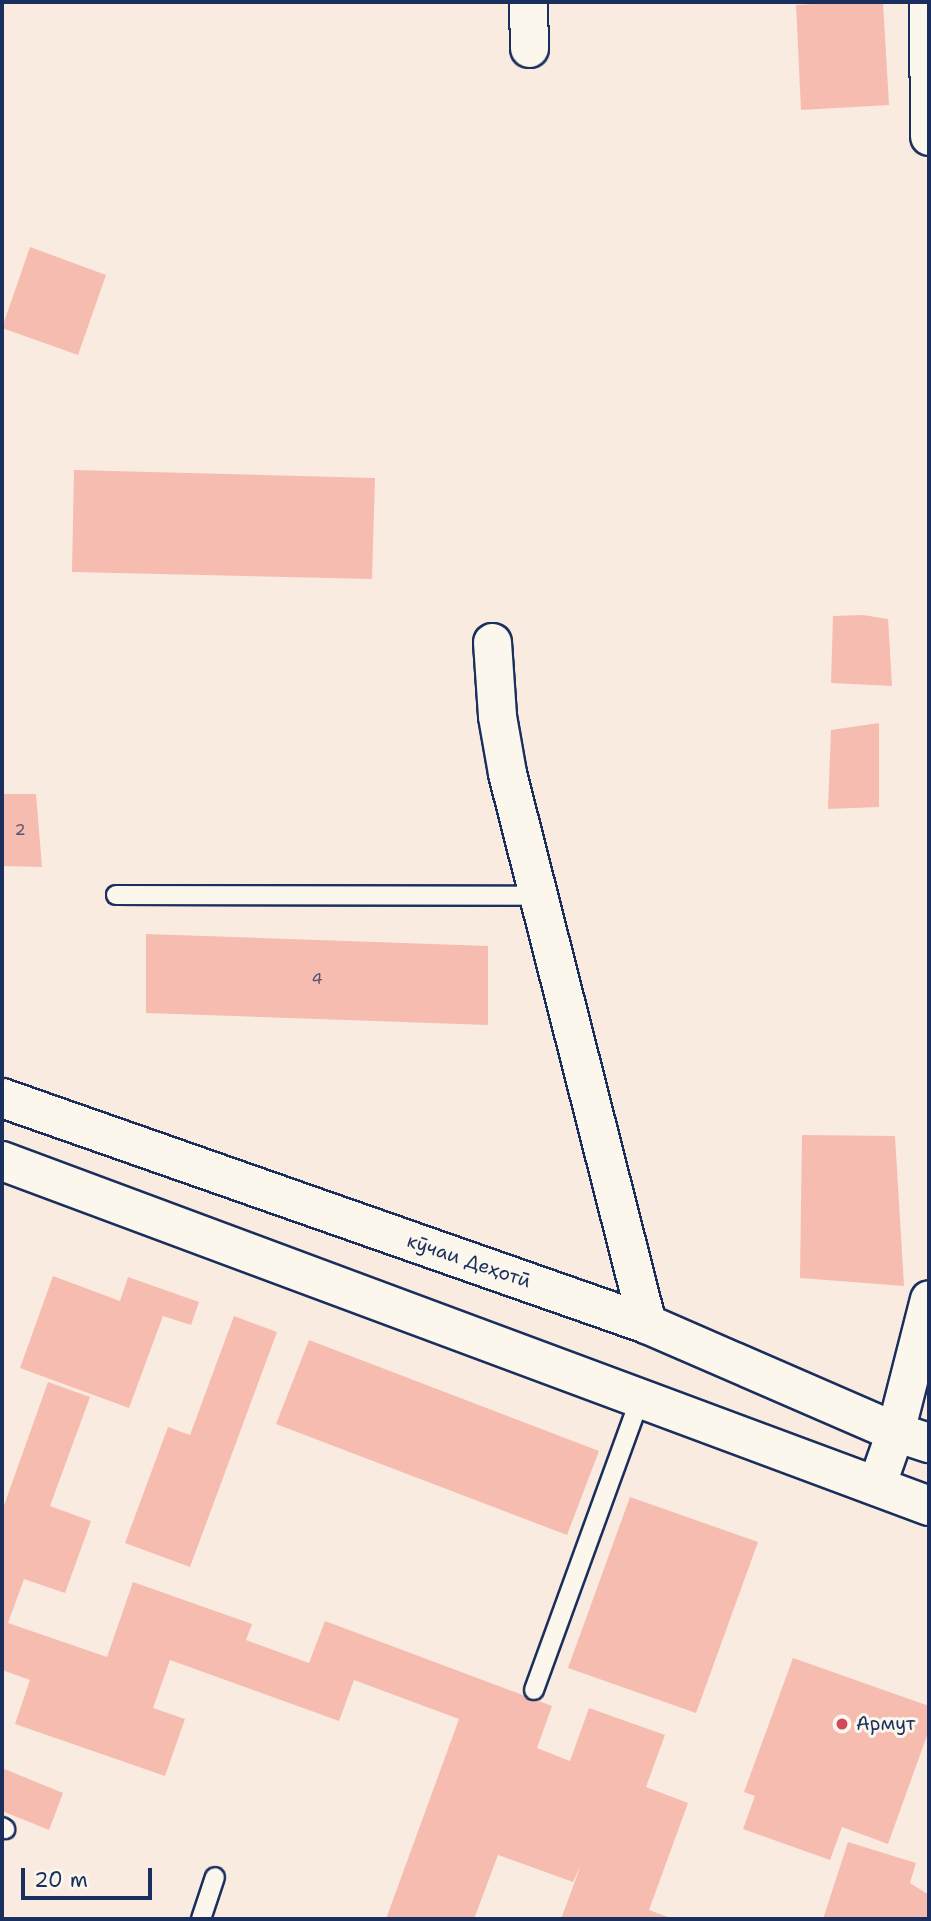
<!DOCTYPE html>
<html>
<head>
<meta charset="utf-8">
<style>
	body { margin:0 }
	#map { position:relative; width:931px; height:1921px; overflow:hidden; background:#faebe0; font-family:"Shantell Sans",sans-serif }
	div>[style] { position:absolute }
	.building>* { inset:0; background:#f6bcb0 }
	.roads { filter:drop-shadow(2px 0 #1b2f5e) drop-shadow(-2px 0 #1b2f5e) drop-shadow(0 2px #1b2f5e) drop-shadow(0 -2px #1b2f5e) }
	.lane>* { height:18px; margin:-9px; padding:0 9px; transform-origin:9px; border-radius:9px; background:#fbf7ec }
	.street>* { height:37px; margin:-18.5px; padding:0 18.5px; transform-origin:18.5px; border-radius:18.5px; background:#fbf7ec }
	.secondary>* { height:38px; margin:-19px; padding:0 19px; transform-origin:19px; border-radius:19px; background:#fbf7ec }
	.dots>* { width:19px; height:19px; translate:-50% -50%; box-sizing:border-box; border:4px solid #fbf7ec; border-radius:50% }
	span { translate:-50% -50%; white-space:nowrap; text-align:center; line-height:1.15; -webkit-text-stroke:6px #fbf7ec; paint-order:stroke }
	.number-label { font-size:16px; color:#525272 }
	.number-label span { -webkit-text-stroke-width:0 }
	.street-label { font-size:19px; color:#1b2f5e }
	.poi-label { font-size:19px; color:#1b2f5e }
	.left { translate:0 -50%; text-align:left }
	.frame { position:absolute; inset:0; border:4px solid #1b2f5e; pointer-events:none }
	.scale { position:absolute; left:21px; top:1868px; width:131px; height:32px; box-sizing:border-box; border:4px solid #1b2f5e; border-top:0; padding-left:9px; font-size:21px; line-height:24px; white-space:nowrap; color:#1b2f5e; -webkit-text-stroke:5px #fbf7ec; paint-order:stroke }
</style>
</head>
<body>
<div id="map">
	<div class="building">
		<div style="clip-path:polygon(846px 2px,883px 2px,889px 105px,801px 110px,796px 5px)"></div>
		<div style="clip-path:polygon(30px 247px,106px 275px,78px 355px,2px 328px)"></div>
		<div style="clip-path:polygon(74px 470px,375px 478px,372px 579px,72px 572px)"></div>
		<div style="clip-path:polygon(863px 615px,888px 619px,892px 686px,831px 683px,833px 616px)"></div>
		<div style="clip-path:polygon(879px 723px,879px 807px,828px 809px,831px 730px)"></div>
		<div style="clip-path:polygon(2px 794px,36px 794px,42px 867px,2px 866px)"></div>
		<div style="clip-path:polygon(146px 934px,488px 946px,488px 1025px,146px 1013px)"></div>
		<div style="clip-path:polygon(802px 1135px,895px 1136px,904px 1286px,800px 1278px)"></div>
		<div style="clip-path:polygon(53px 1276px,120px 1301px,128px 1277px,199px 1302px,191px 1325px,163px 1316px,129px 1408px,20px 1368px)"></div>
		<div style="clip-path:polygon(234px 1316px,277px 1332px,190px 1567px,125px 1543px,168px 1427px,190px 1435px)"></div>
		<div style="clip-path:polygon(309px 1340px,599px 1451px,567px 1535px,276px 1424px)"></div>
		<div style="clip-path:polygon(48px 1382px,90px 1397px,50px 1506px,91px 1521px,65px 1593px,24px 1579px,8px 1623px,107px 1657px,133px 1582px,252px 1624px,246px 1640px,309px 1663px,325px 1621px,552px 1706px,537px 1748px,570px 1761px,589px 1708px,665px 1735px,646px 1787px,688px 1803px,649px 1910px,673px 1919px,561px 1919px,581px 1865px,573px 1882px,498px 1855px,474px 1919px,386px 1919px,459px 1719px,354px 1680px,339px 1721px,170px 1660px,153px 1708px,185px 1719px,165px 1776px,15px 1724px,30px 1680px,2px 1670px,2px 1511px)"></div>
		<div style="clip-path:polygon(630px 1497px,758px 1542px,696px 1713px,568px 1668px)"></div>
		<div style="clip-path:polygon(793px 1658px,929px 1706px,929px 1730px,888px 1844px,842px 1827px,830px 1860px,743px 1829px,755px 1796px,744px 1792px)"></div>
		<div style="clip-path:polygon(2px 1768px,63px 1793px,49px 1830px,2px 1811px)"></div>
		<div style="clip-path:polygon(848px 1842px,916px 1863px,910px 1883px,929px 1895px,929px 1919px,823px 1919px)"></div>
	</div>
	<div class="roads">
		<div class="lane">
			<div style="left:116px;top:895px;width:422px;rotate:0.1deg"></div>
			<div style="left:534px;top:1690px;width:311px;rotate:-70deg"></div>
			<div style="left:2px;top:1827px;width:4px;rotate:34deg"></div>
			<div style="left:201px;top:1919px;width:44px;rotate:-71.6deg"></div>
		</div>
		<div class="street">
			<div style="left:528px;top:2px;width:46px;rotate:88.8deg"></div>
			<div style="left:928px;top:2px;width:134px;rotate:89.6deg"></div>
			<div style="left:492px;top:642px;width:74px;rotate:86.1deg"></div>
			<div style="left:497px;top:716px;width:58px;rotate:80deg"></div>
			<div style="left:507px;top:773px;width:569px;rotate:75.74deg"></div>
			<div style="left:876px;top:1486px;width:57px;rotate:-70.6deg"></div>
			<div style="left:895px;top:1432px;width:137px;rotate:-75.7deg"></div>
		</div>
		<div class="secondary">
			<div style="left:2px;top:1098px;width:683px;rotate:19.31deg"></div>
			<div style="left:647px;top:1324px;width:270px;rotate:23.5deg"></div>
			<div style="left:895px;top:1432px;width:36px;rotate:18deg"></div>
			<div style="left:2px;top:1161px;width:989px;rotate:20.41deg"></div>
		</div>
	</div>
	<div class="dots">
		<div style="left:842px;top:1724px;background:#d1495b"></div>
	</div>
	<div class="number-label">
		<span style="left:20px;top:830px">2</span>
		<span style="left:317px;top:979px">4</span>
	</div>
	<div class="street-label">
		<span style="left:469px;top:1261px;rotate:19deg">кӯчаи Деҳотӣ</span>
	</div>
	<div class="poi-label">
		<span class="left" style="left:856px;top:1724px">Армут</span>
	</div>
	<div class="frame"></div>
	<div class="scale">20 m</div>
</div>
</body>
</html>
